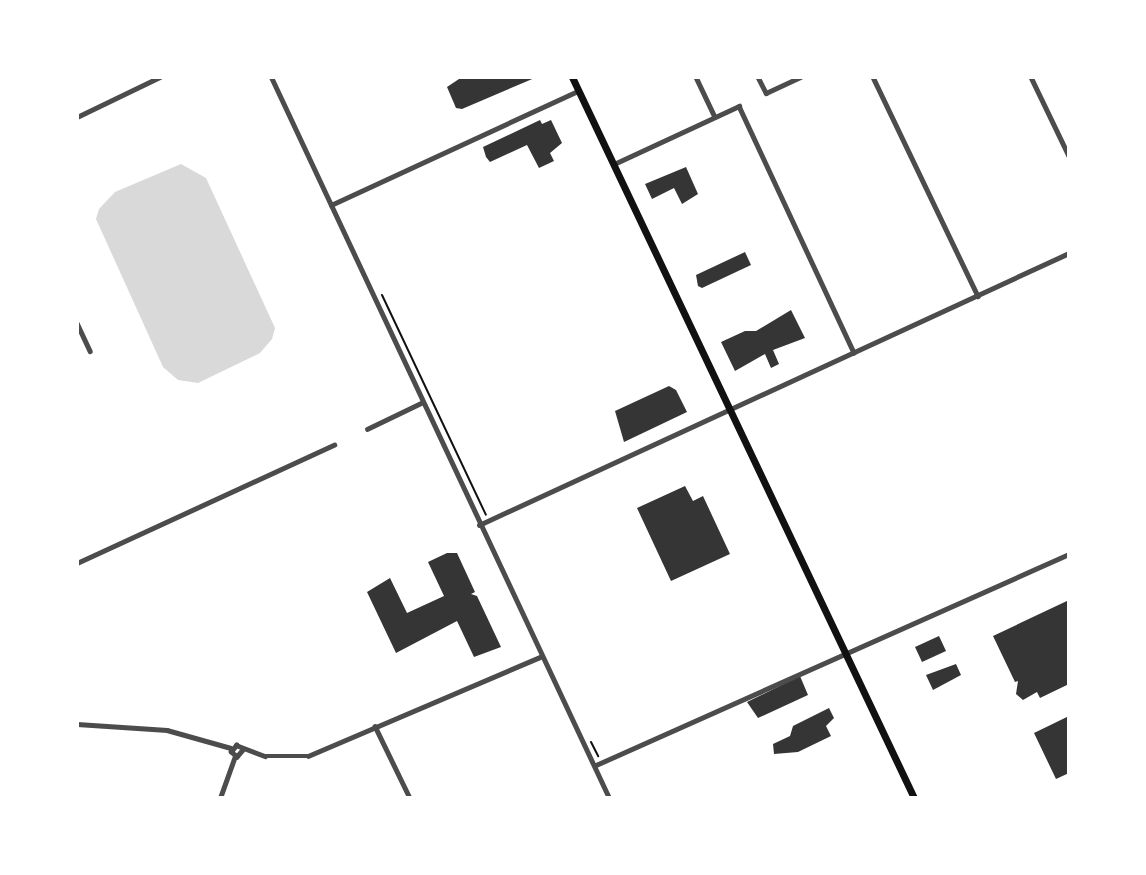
<!DOCTYPE html>
<html>
<head>
<meta charset="utf-8">
<style>
	body { margin:0 }
	#map { position:relative; width:1146px; height:875px; overflow:hidden; background:#fff; font-family:"Fira Sans Condensed",sans-serif }
	div>[style] { position:absolute }
	.water>* { inset:0; background:#d9d9d9 }
	.building>* { inset:0; background:#353535 }
	.path>* { height:2px; margin:-1px; padding:0 1px; transform-origin:1px; border-radius:1px; background:#111 }
	.minor>* { height:4.5px; margin:-2.25px; padding:0 2.25px; transform-origin:2.25px; border-radius:2.25px; background:#4c4c4c }
	.tertiary>* { height:5px; margin:-2.5px; padding:0 2.5px; transform-origin:2.5px; border-radius:2.5px; background:#4c4c4c }
	.trunk>* { height:7px; margin:-3.5px; padding:0 3.5px; transform-origin:3.5px; border-radius:3.5px; background:#111 }
	span { translate:-50% -50%; white-space:nowrap; text-align:center; line-height:1.15; -webkit-text-stroke:5px #fff; paint-order:stroke }
	.frame { position:absolute; inset:0; border:79px solid #fff; pointer-events:none }
</style>
</head>
<body>
<div id="map">
	<div class="water">
		<div style="clip-path:polygon(181px 164px,206px 178px,275px 328px,272px 339px,260px 353px,198px 383px,178px 380px,163px 367px,96px 219px,99px 209px,115px 192px)"></div>
	</div>
	<div class="building">
		<div style="clip-path:polygon(462px 77px,537px 77px,462px 109px,456px 108px,447px 87px)"></div>
		<div style="clip-path:polygon(540px 120px,542px 124px,551px 120px,562px 143px,550px 153px,554px 161px,539px 168px,527px 145px,490px 162px,486px 157px,483px 147px)"></div>
		<div style="clip-path:polygon(686px 167px,698px 194px,682px 204px,674px 188px,652px 199px,645px 184px)"></div>
		<div style="clip-path:polygon(745px 252px,751px 265px,702px 288px,698px 286px,696px 275px)"></div>
		<div style="clip-path:polygon(791px 310px,805px 338px,773px 350px,779px 364px,771px 368px,765px 354px,735px 371px,721px 342px,745px 331px,756px 331px)"></div>
		<div style="clip-path:polygon(669px 386px,676px 390px,687px 412px,624px 442px,615px 411px)"></div>
		<div style="clip-path:polygon(685px 486px,693px 501px,703px 496px,730px 554px,671px 581px,637px 508px)"></div>
		<div style="clip-path:polygon(447px 553px,457px 553px,475px 592px,471px 594px,477px 596px,501px 647px,474px 657px,457px 621px,396px 653px,367px 592px,390px 578px,407px 613px,444px 596px,428px 562px)"></div>
		<div style="clip-path:polygon(1069px 600px,1069px 684px,1040px 698px,1037px 692px,1023px 700px,1016px 694px,1018px 681px,1015px 682px,993px 636px)"></div>
		<div style="clip-path:polygon(939px 636px,946px 651px,922px 662px,915px 647px)"></div>
		<div style="clip-path:polygon(956px 664px,961px 675px,933px 690px,926px 675px)"></div>
		<div style="clip-path:polygon(800px 676px,808px 695px,758px 718px,747px 702px)"></div>
		<div style="clip-path:polygon(829px 708px,834px 718px,826px 726px,831px 736px,798px 752px,774px 754px,773px 744px,790px 736px,793px 726px)"></div>
		<div style="clip-path:polygon(1069px 716px,1069px 773px,1056px 779px,1034px 733px)"></div>
	</div>
	<div class="path">
		<div style="left:382px;top:295px;width:243px;rotate:64.7deg"></div>
		<div style="left:591px;top:742px;width:16px;rotate:63deg"></div>
	</div>
	<div class="minor">
		<div style="left:696px;top:77px;width:44px;rotate:64.6deg"></div>
		<div style="left:758px;top:77px;width:18px;rotate:63deg"></div>
		<div style="left:766px;top:93px;width:38px;rotate:-25deg"></div>
		<div style="left:873px;top:77px;width:243px;rotate:64.4deg"></div>
		<div style="left:1031px;top:77px;width:88px;rotate:64.3deg"></div>
		<div style="left:77px;top:117px;width:92px;rotate:-25.7deg"></div>
		<div style="left:614px;top:164px;width:138px;rotate:-24.9deg"></div>
		<div style="left:739px;top:106px;width:272px;rotate:65deg"></div>
		<div style="left:331px;top:205px;width:272px;rotate:-24.8deg"></div>
		<div style="left:77px;top:323px;width:31px;rotate:65deg"></div>
		<div style="left:367px;top:429px;width:60px;rotate:-25.7deg"></div>
		<div style="left:479px;top:525px;width:650px;rotate:-24.75deg"></div>
		<div style="left:77px;top:563px;width:283px;rotate:-24.7deg"></div>
		<div style="left:77px;top:724px;width:90px;rotate:3.8deg"></div>
		<div style="left:167px;top:730px;width:66px;rotate:15.7deg"></div>
		<div style="left:375px;top:726px;width:80px;rotate:64.1deg"></div>
		<div style="left:243px;top:750px;width:9px;rotate:131deg"></div>
		<div style="left:237px;top:757px;width:8px;rotate:-140deg"></div>
		<div style="left:231px;top:752px;width:9px;rotate:-54deg"></div>
		<div style="left:236px;top:745px;width:31px;rotate:21deg"></div>
		<div style="left:265px;top:756px;width:43px"></div>
		<div style="left:308px;top:756px;width:254px;rotate:-23.1deg"></div>
		<div style="left:596px;top:765px;width:518px;rotate:-24.04deg"></div>
		<div style="left:220px;top:798px;width:45px;rotate:-70.3deg"></div>
	</div>
	<div class="tertiary">
		<div style="left:271px;top:77px;width:796px;rotate:64.88deg"></div>
	</div>
	<div class="trunk">
		<div style="left:572px;top:77px;width:798px;rotate:64.62deg"></div>
	</div>
	<div class="frame"></div>
</div>
</body>
</html>
